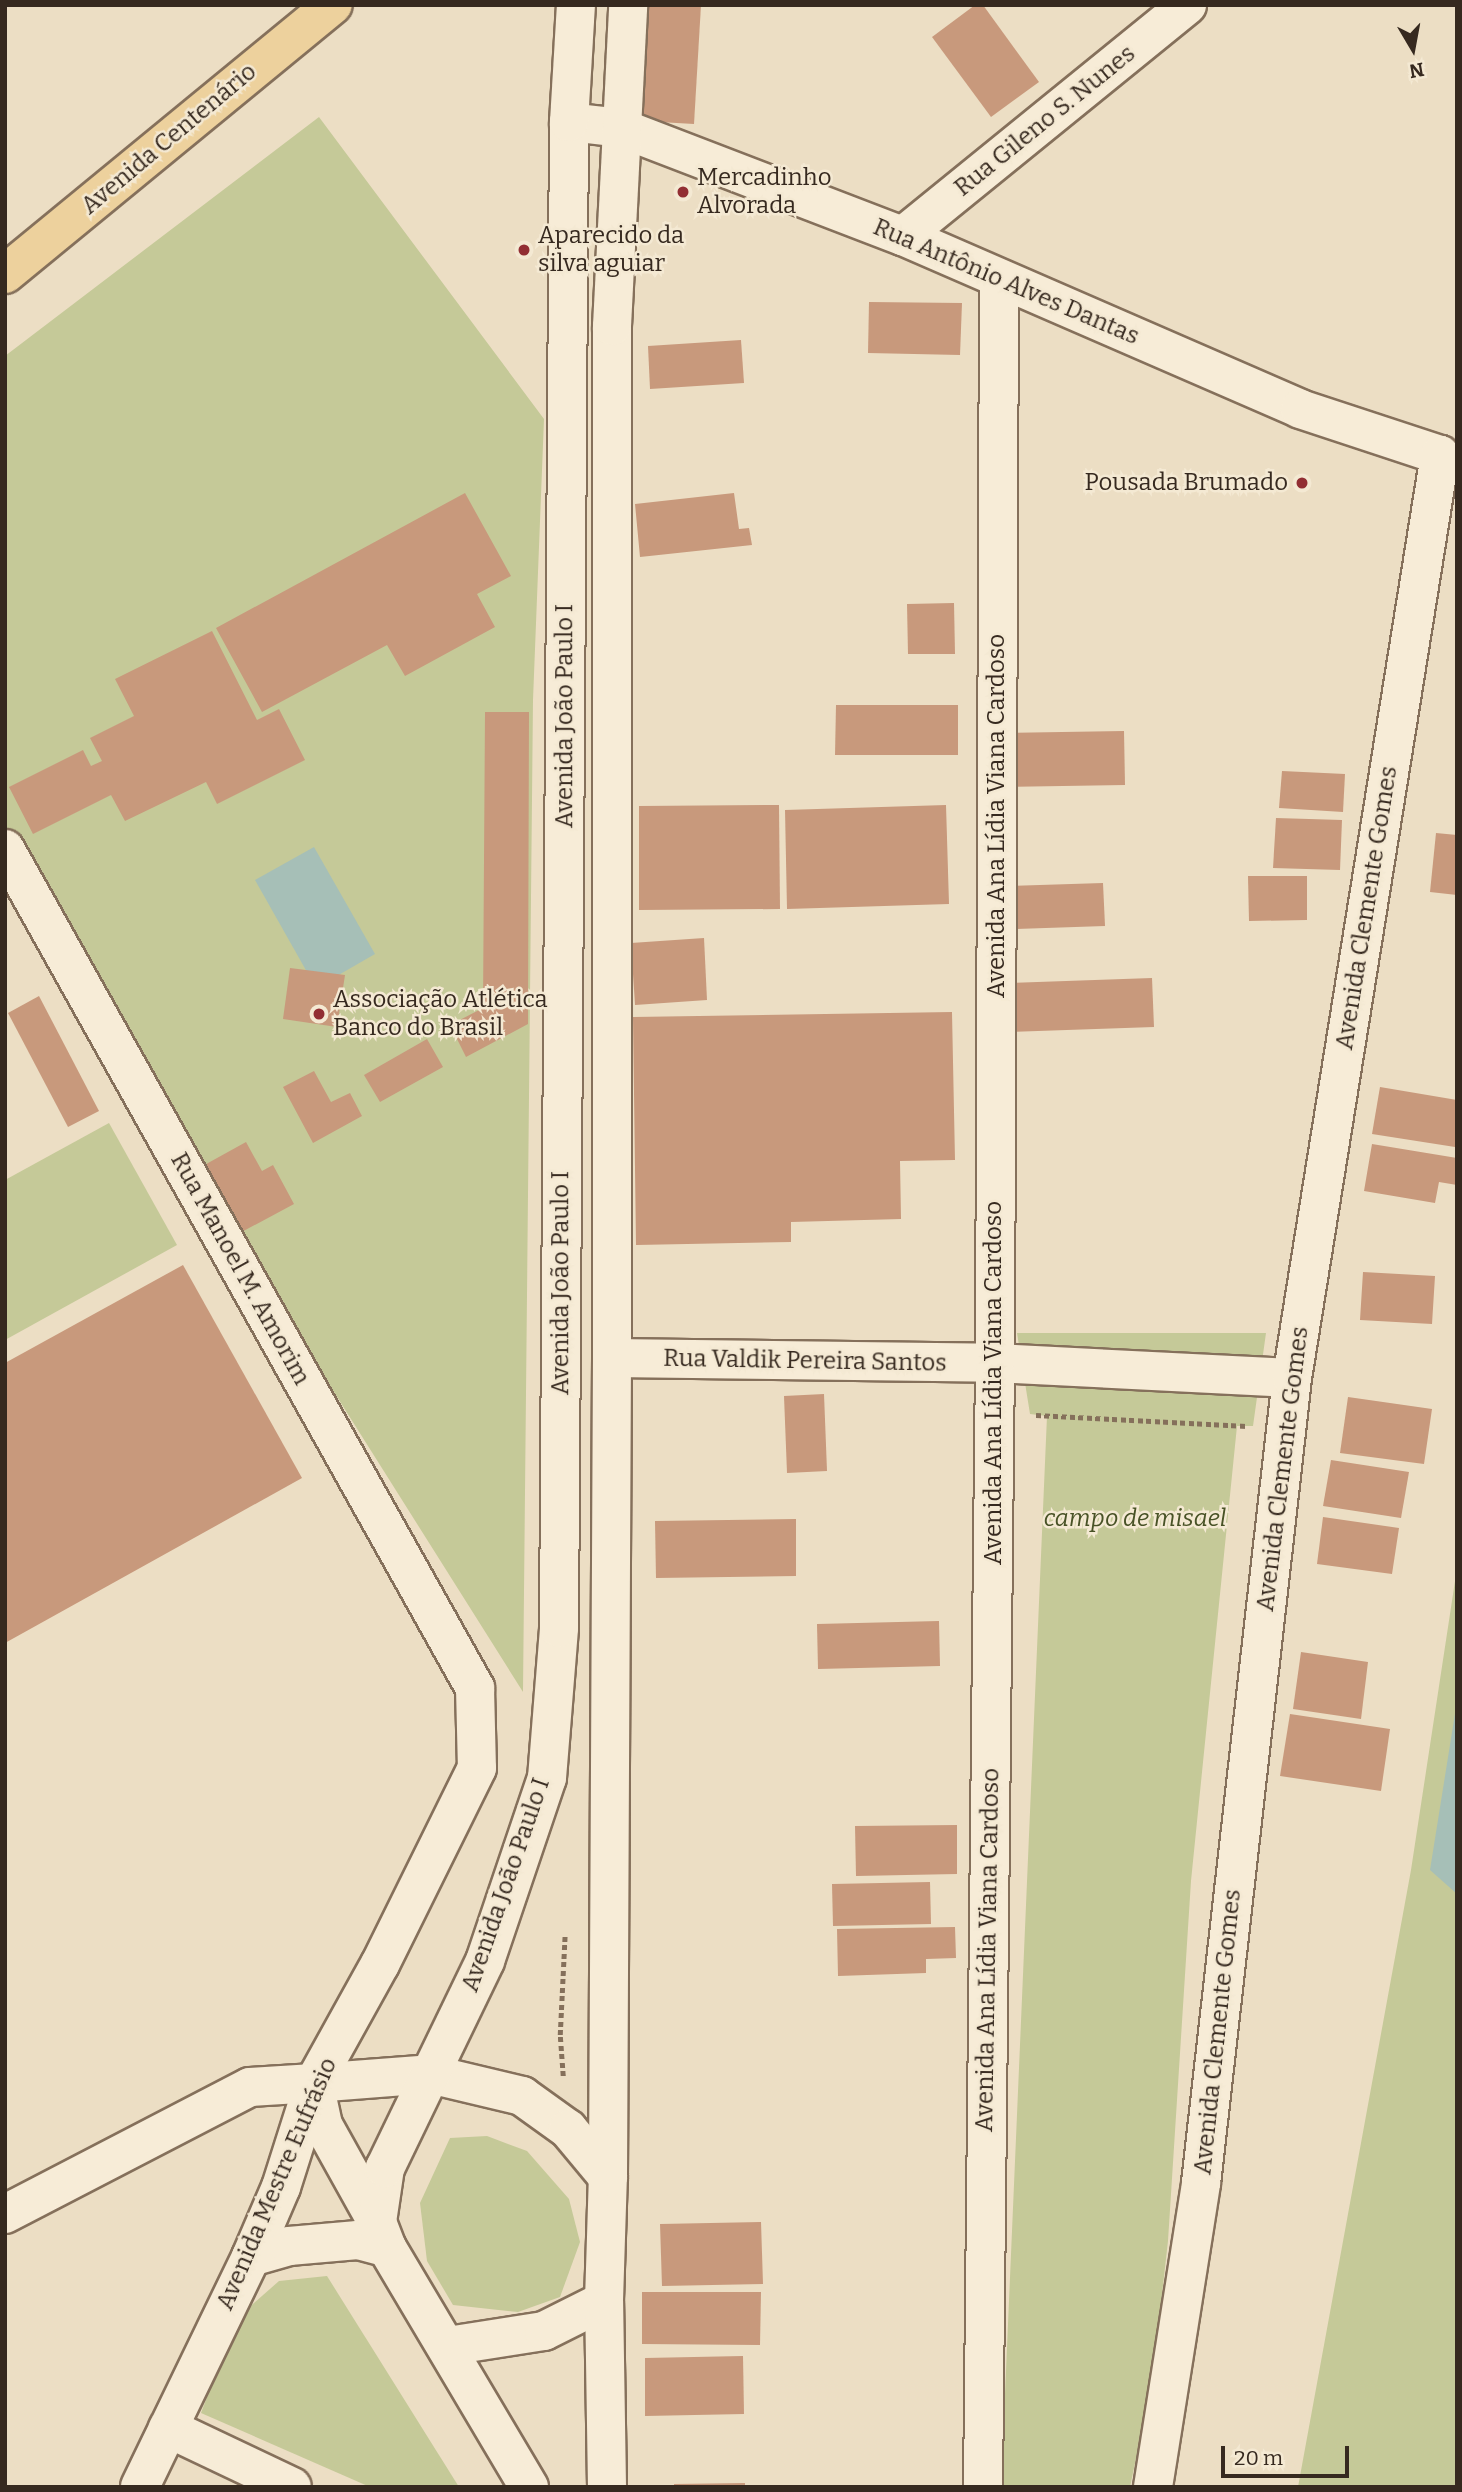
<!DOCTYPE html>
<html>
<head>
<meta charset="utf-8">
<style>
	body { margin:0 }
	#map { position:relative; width:1462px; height:2492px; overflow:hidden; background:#ecdec4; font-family:Bitter,serif }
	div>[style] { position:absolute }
	.green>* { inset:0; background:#c5c998 }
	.water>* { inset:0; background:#a6bfb7 }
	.building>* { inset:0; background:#c8997c }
	.path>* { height:4.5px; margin-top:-2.25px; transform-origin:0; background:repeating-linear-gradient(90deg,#85705b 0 5px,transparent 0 8.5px) }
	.roads { filter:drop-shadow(2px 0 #85705b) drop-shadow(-2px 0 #85705b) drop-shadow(0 2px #85705b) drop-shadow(0 -2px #85705b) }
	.minor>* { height:38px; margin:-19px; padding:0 19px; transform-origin:19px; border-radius:19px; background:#f7ecd7 }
	.tertiary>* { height:38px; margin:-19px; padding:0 19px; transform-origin:19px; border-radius:19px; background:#f7ecd7 }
	.secondary>* { height:38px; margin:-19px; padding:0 19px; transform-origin:19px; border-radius:19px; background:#f7ecd7 }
	.primary>* { height:38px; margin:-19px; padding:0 19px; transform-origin:19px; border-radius:19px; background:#edd19d }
	.dots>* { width:19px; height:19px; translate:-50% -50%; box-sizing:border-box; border:4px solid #f4e9d3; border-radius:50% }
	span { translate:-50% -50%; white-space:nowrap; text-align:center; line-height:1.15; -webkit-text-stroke:5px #f4e9d3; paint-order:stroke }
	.street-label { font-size:24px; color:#36291f }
	.poi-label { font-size:24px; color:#36291f }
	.left { translate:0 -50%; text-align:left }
	.right { translate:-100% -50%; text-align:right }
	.park-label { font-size:24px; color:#485226; font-style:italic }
	.frame { position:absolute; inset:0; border:7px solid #36291f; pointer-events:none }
	.north { position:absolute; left:1378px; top:14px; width:70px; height:70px; -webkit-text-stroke:5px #f4e9d3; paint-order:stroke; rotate:170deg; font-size:19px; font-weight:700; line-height:28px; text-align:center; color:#36291f }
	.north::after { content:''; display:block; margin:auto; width:24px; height:32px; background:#36291f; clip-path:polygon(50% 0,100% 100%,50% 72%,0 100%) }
	.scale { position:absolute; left:1221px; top:2446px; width:128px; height:32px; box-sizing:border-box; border:4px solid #36291f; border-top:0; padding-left:9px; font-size:21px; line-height:24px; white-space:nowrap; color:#36291f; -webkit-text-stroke:5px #f4e9d3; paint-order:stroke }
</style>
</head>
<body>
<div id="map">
	<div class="green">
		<div style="clip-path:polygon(319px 117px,544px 419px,533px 700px,523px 1692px,213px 1200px,5px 828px,5px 356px)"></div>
		<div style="clip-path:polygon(109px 1123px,177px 1245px,5px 1340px,5px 1180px)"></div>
		<div style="clip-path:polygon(1017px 1333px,1266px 1333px,1253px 1426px,1237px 1426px,1191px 1881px,1168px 2241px,1152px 2383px,1130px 2487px,1001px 2487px,1047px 1416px,1030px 1414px)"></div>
		<div style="clip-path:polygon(1457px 1568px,1457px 2487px,1298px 2487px,1411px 1870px)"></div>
		<div style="clip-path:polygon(487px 2136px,527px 2151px,569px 2199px,580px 2242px,560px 2297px,518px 2312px,453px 2305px,427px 2261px,420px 2203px,450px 2138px)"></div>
		<div style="clip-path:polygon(327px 2276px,459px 2487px,370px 2487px,201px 2413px,237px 2318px,279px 2281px)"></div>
	</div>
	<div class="water">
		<div style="clip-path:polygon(314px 847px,375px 954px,316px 988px,255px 880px)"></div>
		<div style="clip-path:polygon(1457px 1701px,1457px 1894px,1430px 1870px)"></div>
	</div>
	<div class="building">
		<div style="clip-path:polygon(648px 5px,701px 5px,694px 124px,642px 121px)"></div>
		<div style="clip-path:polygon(975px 5px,983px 5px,1039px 82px,991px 117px,932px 37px)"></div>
		<div style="clip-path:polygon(869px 302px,962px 303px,960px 355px,868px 353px)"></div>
		<div style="clip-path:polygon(741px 340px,744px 383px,650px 389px,648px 346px)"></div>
		<div style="clip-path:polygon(465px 493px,511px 576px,477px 594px,495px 627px,405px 676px,387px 645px,262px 712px,216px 628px)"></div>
		<div style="clip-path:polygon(734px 493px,739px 529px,749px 528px,752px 545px,640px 557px,635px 504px)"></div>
		<div style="clip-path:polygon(954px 603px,955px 654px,908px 654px,907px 604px)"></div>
		<div style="clip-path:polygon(212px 631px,257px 720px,279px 709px,305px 760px,217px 804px,206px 782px,125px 821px,111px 795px,33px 834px,9px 787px,83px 750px,91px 766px,102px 761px,90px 738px,134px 716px,115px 679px)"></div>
		<div style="clip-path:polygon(836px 705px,958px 705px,958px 755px,835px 755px)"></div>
		<div style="clip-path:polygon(485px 712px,529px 712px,528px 1024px,466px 1057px,450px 1025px,483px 1008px)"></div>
		<div style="clip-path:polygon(1124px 731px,1125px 785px,1008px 787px,1007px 733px)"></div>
		<div style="clip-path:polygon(1282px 771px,1345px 774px,1343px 812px,1279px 808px)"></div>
		<div style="clip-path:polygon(779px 805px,780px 909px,639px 910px,639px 806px)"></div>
		<div style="clip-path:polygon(946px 805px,949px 904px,787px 909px,785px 810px)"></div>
		<div style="clip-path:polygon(1276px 818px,1342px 820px,1340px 870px,1273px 868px)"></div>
		<div style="clip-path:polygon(1436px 833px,1457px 835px,1457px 895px,1430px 892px)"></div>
		<div style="clip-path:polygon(1248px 876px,1307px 876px,1307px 920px,1249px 921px)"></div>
		<div style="clip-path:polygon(1103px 883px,1105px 926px,1014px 929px,1012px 886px)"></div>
		<div style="clip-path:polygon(704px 938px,707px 1000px,635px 1005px,631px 943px)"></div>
		<div style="clip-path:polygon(290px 968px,345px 975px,337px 1027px,283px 1019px)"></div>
		<div style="clip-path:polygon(1152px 978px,1154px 1027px,1012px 1032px,1011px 983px)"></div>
		<div style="clip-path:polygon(39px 996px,99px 1111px,68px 1127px,8px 1013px)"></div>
		<div style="clip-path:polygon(952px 1012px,955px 1160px,900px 1161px,901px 1219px,791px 1222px,791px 1242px,636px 1245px,633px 1017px)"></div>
		<div style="clip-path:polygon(427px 1039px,443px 1067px,380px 1102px,364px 1075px)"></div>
		<div style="clip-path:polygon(314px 1071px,331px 1102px,350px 1093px,362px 1116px,313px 1143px,283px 1087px)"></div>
		<div style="clip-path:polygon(1380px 1087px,1457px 1100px,1455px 1147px,1372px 1134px)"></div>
		<div style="clip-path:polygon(246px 1142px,262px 1171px,273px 1165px,294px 1204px,236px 1235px,199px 1168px)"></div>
		<div style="clip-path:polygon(1372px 1144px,1457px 1158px,1457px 1185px,1439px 1182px,1435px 1203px,1364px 1191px)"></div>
		<div style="clip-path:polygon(183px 1265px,302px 1478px,5px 1643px,5px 1363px)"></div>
		<div style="clip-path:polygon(1363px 1272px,1435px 1276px,1432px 1324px,1360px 1320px)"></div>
		<div style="clip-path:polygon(824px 1394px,827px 1471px,787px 1473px,784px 1396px)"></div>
		<div style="clip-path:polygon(1348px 1397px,1432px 1409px,1424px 1464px,1340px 1453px)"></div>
		<div style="clip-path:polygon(1331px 1460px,1409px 1472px,1401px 1518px,1323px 1506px)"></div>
		<div style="clip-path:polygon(1323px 1517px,1399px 1528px,1392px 1574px,1317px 1564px)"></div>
		<div style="clip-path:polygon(796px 1519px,796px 1576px,656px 1578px,655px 1521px)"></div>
		<div style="clip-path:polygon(939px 1621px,940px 1666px,818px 1669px,817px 1624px)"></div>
		<div style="clip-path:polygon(1301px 1652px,1368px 1662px,1361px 1719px,1293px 1709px)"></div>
		<div style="clip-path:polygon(1290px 1714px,1390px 1729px,1381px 1791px,1280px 1776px)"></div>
		<div style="clip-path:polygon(957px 1825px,957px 1874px,856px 1876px,855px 1826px)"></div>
		<div style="clip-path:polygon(930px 1882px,931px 1924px,833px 1926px,832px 1884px)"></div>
		<div style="clip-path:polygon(955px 1927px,956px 1958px,926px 1959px,926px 1973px,838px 1976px,837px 1929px)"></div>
		<div style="clip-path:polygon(761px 2222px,763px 2284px,662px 2286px,660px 2224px)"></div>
		<div style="clip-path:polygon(642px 2292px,761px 2292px,760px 2345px,642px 2344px)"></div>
		<div style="clip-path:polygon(743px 2356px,744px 2414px,645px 2416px,645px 2358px)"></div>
		<div style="clip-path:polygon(745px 2483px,745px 2487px,674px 2487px,674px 2484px)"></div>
	</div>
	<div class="path">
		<div style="left:1036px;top:1415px;width:211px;rotate:3deg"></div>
		<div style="left:563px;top:2076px;width:41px;rotate:-94.2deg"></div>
		<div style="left:560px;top:2035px;width:101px;rotate:-87.2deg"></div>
	</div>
	<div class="roads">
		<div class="minor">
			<div style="left:569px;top:122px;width:52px;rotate:6.6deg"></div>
			<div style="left:621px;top:128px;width:302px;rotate:21deg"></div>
			<div style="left:903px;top:236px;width:433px;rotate:23.5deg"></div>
			<div style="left:1300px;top:409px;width:147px;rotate:18.2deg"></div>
			<div style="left:903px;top:236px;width:366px;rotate:-39.1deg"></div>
			<div style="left:612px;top:1358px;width:383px;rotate:0.7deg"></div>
			<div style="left:995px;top:1363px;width:297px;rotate:2.9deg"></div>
			<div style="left:5px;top:2214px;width:276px;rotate:-27.4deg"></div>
			<div style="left:250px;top:2087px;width:64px;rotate:-3.6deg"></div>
			<div style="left:168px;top:2428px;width:137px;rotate:25.4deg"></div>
			<div style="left:983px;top:2487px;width:1124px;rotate:-89.39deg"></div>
			<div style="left:995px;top:1363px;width:1084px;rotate:-89.79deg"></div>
			<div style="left:1153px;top:2487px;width:308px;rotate:-81deg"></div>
			<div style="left:1201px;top:2183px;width:810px;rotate:-83.55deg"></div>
			<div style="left:1292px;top:1378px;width:935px;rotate:-80.89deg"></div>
		</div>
		<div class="tertiary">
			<div style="left:5px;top:849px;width:962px;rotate:60.74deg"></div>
			<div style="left:475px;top:1688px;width:80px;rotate:88.6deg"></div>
			<div style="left:477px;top:1768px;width:219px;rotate:116.3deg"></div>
			<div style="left:380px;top:1964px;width:136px;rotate:119deg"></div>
			<div style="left:314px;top:2083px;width:109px;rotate:107.6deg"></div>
			<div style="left:281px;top:2187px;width:76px;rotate:113.2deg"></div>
			<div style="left:251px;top:2257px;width:255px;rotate:115.8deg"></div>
			<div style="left:314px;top:2083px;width:43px;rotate:77.9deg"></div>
			<div style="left:323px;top:2125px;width:111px;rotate:60.9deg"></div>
			<div style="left:314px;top:2083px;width:116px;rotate:-4.4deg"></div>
		</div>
		<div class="secondary">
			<div style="left:430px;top:2074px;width:95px;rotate:13.4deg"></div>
			<div style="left:522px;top:2096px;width:57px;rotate:35.7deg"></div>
			<div style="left:568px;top:2129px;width:62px;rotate:50.2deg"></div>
			<div style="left:251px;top:2257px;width:40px;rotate:-16deg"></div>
			<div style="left:289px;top:2246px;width:69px;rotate:-5deg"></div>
			<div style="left:358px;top:2240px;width:30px;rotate:15deg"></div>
			<div style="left:448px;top:2346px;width:97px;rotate:-8.9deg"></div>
			<div style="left:544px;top:2331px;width:67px;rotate:-26.6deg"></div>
			<div style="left:529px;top:2487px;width:278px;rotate:-120.7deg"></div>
			<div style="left:387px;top:2248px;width:28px;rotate:-111deg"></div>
			<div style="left:377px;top:2222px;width:55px;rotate:-81.6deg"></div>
			<div style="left:385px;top:2168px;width:230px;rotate:-64.2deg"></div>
			<div style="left:485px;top:1961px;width:193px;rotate:-71.3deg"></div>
			<div style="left:547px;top:1778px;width:150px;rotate:-85.4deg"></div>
			<div style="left:559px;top:1628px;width:1506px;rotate:-89.62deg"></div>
			<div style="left:569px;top:122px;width:117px;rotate:-86.6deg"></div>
			<div style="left:607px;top:2487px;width:186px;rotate:-90.9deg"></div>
			<div style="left:604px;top:2301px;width:124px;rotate:-88.2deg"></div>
			<div style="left:608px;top:2177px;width:819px;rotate:-89.72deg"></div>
			<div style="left:612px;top:1358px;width:1032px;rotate:-90deg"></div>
			<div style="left:612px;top:326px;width:321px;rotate:-87.1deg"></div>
		</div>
		<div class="primary">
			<div style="left:5px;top:274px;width:424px;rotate:-39.4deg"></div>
		</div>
	</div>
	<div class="dots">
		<div style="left:683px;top:192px;background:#922e33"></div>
		<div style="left:524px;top:250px;background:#922e33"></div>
		<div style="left:1302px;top:483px;background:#922e33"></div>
		<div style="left:319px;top:1014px;background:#922e33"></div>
	</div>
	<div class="street-label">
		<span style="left:1045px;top:121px;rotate:-39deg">Rua Gileno S. Nunes</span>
		<span style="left:169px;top:139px;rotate:-40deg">Avenida Centenário</span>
		<span style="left:1006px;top:282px;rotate:23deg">Rua Antônio Alves Dantas</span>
		<span style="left:565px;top:716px;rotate:-90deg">Avenida João Paulo I</span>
		<span style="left:997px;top:816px;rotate:-90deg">Avenida Ana Lídia Viana Cardoso</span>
		<span style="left:1367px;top:908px;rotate:-81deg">Avenida Clemente Gomes</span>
		<span style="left:240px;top:1269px;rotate:61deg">Rua Manoel M. Amorim</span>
		<span style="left:561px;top:1283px;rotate:-90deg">Avenida João Paulo I</span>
		<span style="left:805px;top:1361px;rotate:1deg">Rua Valdik Pereira Santos</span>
		<span style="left:994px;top:1383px;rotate:-90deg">Avenida Ana Lídia Viana Cardoso</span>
		<span style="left:1283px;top:1469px;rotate:-83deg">Avenida Clemente Gomes</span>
		<span style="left:506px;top:1885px;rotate:-71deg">Avenida João Paulo I</span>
		<span style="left:988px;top:1950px;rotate:-89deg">Avenida Ana Lídia Viana Cardoso</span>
		<span style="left:1218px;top:2032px;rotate:-84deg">Avenida Clemente Gomes</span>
		<span style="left:277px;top:2184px;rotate:-67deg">Avenida Mestre Eufrásio</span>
	</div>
	<div class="poi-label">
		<span class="left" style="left:697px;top:192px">Mercadinho<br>Alvorada</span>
		<span class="left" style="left:538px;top:250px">Aparecido da<br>silva aguiar</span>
		<span class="right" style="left:1288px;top:483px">Pousada Brumado</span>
		<span class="left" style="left:333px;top:1014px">Associação Atlética<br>Banco do Brasil</span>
	</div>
	<div class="park-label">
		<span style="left:1135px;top:1519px">campo de misael</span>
	</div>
	<div class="frame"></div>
	<div class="north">N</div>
	<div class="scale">20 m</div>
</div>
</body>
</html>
